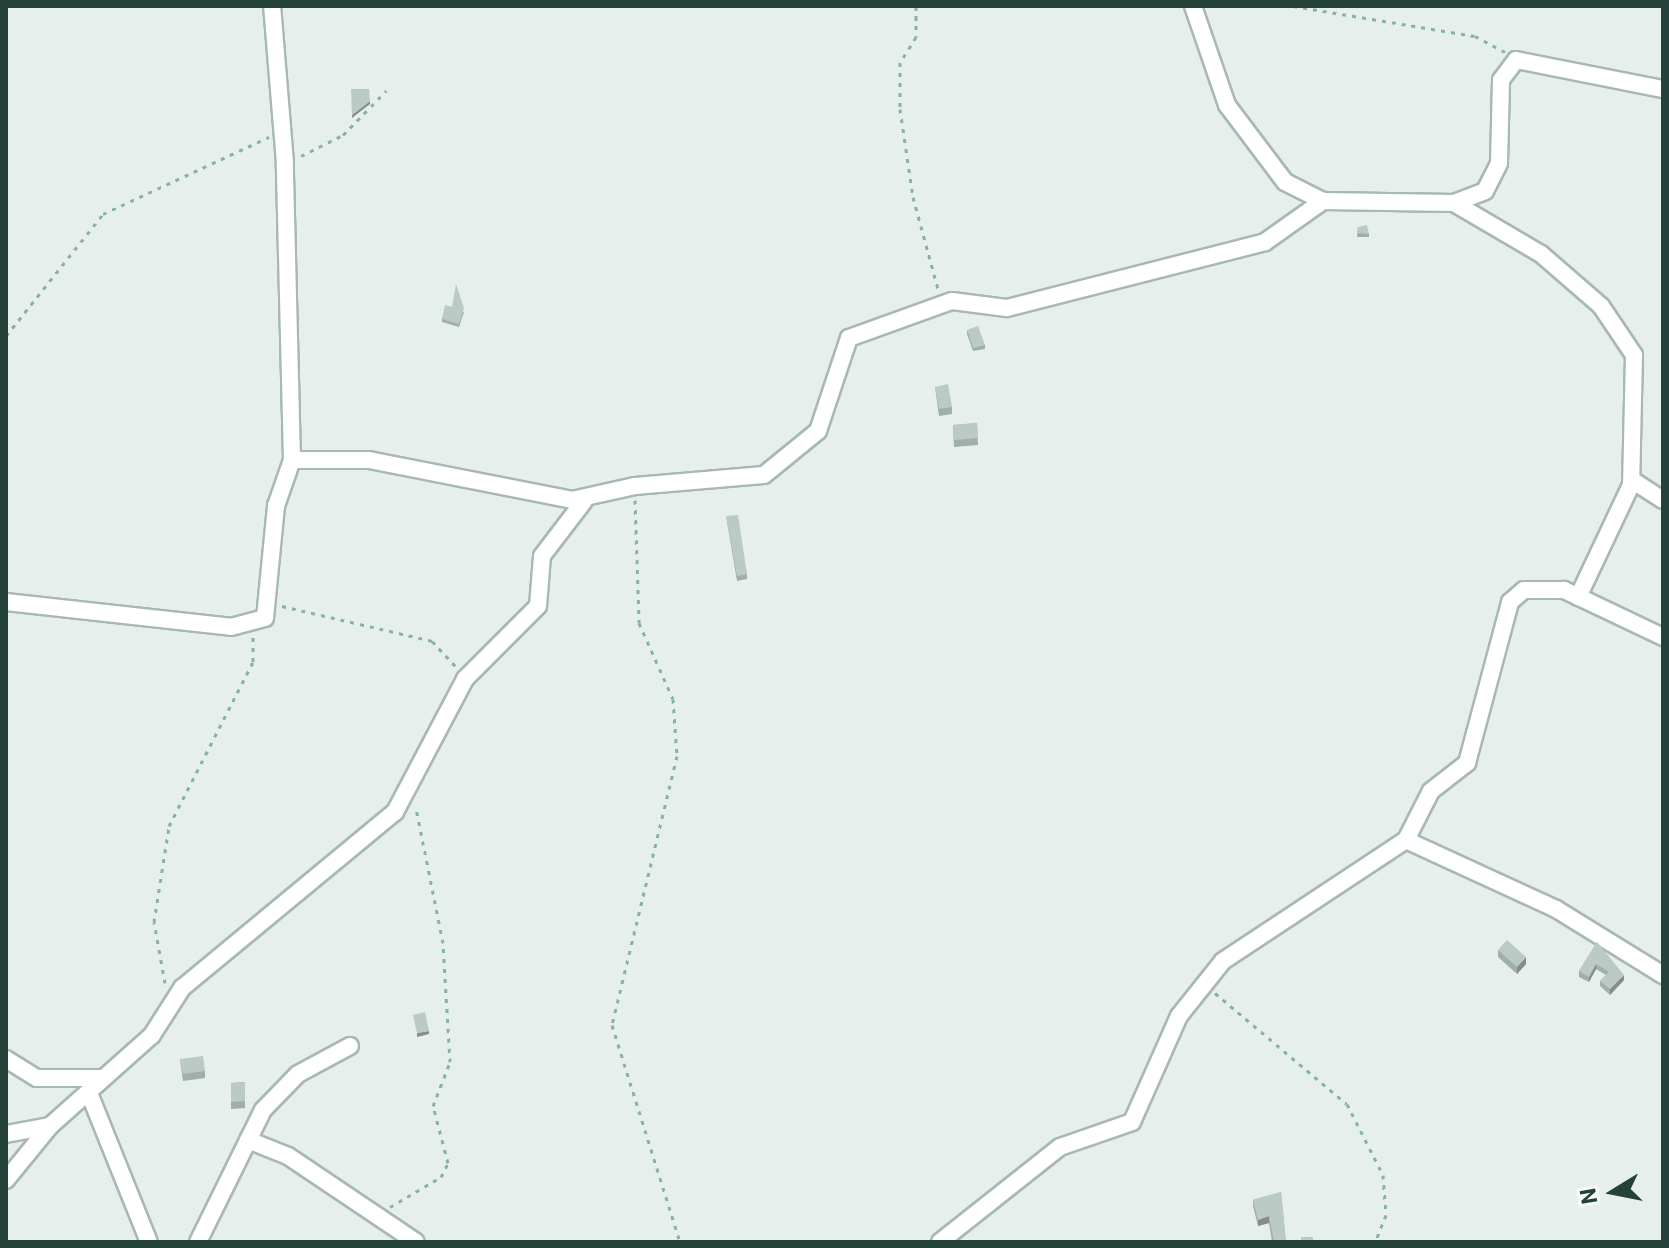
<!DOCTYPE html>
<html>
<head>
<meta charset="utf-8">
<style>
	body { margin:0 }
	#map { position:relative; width:1669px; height:1248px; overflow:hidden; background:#e6efeb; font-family:Roboto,sans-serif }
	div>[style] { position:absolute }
	.path>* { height:3px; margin-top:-1.5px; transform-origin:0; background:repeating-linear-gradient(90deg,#86b3a5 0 4px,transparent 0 10px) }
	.roads { filter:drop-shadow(2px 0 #a8b8b2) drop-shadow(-2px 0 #a8b8b2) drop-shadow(0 2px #a8b8b2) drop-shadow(0 -2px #a8b8b2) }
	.street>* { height:16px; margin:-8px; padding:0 8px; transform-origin:8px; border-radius:8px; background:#fff }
	.wall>* { inset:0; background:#a1aea9 }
	.shaded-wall>* { inset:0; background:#838d89 }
	.building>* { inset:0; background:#bbcac4 }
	span { translate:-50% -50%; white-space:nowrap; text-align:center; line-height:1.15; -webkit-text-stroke:6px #f7fbf9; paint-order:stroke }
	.frame { position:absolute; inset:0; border:8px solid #24423a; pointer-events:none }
	.north { position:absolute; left:1573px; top:1152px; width:80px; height:80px; -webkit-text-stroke:6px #f7fbf9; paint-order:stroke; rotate:260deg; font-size:22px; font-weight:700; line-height:32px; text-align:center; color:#24423a }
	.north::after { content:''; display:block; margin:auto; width:28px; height:36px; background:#24423a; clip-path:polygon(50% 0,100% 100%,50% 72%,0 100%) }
</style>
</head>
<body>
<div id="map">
	<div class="path">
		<div style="left:916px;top:6px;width:31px;rotate:90deg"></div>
		<div style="left:916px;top:37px;width:31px;rotate:122deg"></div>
		<div style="left:900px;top:63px;width:46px;rotate:90deg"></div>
		<div style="left:900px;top:109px;width:89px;rotate:81.6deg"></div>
		<div style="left:913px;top:197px;width:95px;rotate:74.8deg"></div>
		<div style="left:1293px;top:6px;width:184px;rotate:9.4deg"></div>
		<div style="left:1475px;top:36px;width:34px;rotate:28deg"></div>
		<div style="left:301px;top:156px;width:47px;rotate:-26.6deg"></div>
		<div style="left:343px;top:135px;width:62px;rotate:-45.7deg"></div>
		<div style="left:6px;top:336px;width:156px;rotate:-51.5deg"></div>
		<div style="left:103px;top:214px;width:183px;rotate:-24.9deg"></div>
		<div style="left:635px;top:500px;width:123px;rotate:88.1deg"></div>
		<div style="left:639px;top:623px;width:83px;rotate:65.9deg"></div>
		<div style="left:673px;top:699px;width:57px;rotate:86deg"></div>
		<div style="left:677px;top:756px;width:277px;rotate:103.6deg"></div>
		<div style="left:612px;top:1025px;width:227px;rotate:72.6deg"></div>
		<div style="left:282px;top:606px;width:154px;rotate:13.1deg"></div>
		<div style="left:432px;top:641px;width:34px;rotate:47deg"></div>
		<div style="left:165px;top:983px;width:62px;rotate:-100.2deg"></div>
		<div style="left:154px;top:922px;width:97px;rotate:-81.1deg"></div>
		<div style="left:169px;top:826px;width:184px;rotate:-62.9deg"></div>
		<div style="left:253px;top:662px;width:26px;rotate:-90deg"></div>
		<div style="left:1215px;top:993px;width:172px;rotate:40.1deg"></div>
		<div style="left:1347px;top:1104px;width:80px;rotate:63.1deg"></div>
		<div style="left:1383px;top:1175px;width:40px;rotate:85.7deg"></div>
		<div style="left:1386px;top:1215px;width:29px;rotate:112deg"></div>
		<div style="left:390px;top:1207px;width:59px;rotate:-30.5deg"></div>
		<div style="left:441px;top:1177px;width:16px;rotate:-63deg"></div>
		<div style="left:448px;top:1163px;width:59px;rotate:-104.7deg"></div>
		<div style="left:433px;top:1106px;width:47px;rotate:-68.9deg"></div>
		<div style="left:450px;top:1062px;width:119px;rotate:-93.4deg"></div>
		<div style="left:443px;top:943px;width:138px;rotate:-101.3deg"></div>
	</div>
	<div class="roads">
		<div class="street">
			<div style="left:1193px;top:6px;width:105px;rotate:71deg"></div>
			<div style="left:1227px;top:105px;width:96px;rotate:53deg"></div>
			<div style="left:1285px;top:182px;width:42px;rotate:26.6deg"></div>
			<div style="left:1323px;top:201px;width:131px;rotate:0.9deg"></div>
			<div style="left:1454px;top:203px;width:33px;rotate:-21deg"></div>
			<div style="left:1485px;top:191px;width:31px;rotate:-63deg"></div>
			<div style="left:1499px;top:163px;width:83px;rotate:-88.6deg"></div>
			<div style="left:1501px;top:80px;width:25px;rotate:-53deg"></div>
			<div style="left:1516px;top:60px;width:150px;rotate:11.2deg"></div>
			<div style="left:1454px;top:203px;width:101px;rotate:30.4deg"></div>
			<div style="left:1541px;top:254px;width:79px;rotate:40.9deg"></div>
			<div style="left:1601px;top:306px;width:59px;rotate:56deg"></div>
			<div style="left:1634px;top:355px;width:130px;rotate:91.3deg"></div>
			<div style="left:1631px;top:485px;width:124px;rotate:115.3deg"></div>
			<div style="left:292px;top:460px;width:77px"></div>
			<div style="left:369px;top:460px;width:207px;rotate:11.1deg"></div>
			<div style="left:572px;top:500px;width:65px;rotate:-12.5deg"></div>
			<div style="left:635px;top:486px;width:129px;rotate:-4.9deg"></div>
			<div style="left:764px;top:475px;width:70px;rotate:-39.2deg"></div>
			<div style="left:818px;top:431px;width:98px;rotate:-71.6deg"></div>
			<div style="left:849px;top:338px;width:109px;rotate:-19.8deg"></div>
			<div style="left:952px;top:301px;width:55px;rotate:7.3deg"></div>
			<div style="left:1007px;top:308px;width:266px;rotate:-14.3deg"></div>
			<div style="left:1265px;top:242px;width:71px;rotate:-35.3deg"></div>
			<div style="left:1632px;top:480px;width:37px;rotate:33deg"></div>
			<div style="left:6px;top:602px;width:226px;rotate:6.3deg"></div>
			<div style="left:231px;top:627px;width:35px;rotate:-15deg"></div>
			<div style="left:265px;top:618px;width:113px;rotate:-84.4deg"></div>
			<div style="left:276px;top:506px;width:49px;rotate:-70.8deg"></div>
			<div style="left:292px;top:460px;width:297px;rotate:-91.4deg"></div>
			<div style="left:285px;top:163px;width:158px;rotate:-94.7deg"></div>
			<div style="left:1406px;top:840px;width:165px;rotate:24.7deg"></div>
			<div style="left:1556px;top:909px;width:126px;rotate:31.7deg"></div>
			<div style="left:6px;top:1059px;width:36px;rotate:32deg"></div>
			<div style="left:37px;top:1078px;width:64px"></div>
			<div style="left:89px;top:1093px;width:161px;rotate:68.1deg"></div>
			<div style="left:6px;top:1134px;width:45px;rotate:-10.3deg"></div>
			<div style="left:248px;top:1140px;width:43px;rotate:21.8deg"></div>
			<div style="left:288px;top:1156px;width:154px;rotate:33.9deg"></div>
			<div style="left:6px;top:1180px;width:70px;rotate:-50.8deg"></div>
			<div style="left:50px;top:1126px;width:137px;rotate:-41.7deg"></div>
			<div style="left:152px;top:1035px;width:56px;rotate:-57.4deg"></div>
			<div style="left:182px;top:988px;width:276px;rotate:-39.6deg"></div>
			<div style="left:395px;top:812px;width:150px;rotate:-62.2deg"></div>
			<div style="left:465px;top:679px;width:103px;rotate:-45deg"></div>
			<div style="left:538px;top:606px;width:50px;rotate:-85.4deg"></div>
			<div style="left:542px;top:556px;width:69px;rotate:-52.6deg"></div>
			<div style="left:198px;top:1242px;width:147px;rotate:-63.8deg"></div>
			<div style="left:263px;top:1110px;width:50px;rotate:-45.8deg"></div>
			<div style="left:298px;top:1074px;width:59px;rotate:-28.3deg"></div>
			<div style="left:940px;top:1242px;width:153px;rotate:-38.4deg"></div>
			<div style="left:1060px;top:1147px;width:76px;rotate:-19.1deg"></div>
			<div style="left:1132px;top:1122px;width:116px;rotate:-66.1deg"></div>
			<div style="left:1179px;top:1016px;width:70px;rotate:-51.3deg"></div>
			<div style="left:1223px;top:961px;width:219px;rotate:-33.5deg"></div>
			<div style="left:1406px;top:840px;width:55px;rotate:-63deg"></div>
			<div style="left:1431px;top:791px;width:46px;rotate:-37.9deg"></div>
			<div style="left:1467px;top:763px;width:167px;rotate:-75deg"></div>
			<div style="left:1510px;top:602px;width:18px;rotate:-41deg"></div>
			<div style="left:1524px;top:590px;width:40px"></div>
			<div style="left:1564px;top:590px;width:110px;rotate:25.4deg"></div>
		</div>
	</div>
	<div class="wall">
		<div style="clip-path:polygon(1358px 227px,1369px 234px,1369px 237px,1357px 237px)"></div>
		<div style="clip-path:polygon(452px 307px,464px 312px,459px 327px,442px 322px,442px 319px)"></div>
		<div style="clip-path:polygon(967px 330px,985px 345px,985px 349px,973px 351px,967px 334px)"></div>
		<div style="clip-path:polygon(935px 387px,952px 407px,952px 414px,939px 416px)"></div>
		<div style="clip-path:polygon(977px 423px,978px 445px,954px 447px,953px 425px)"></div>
		<div style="clip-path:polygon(726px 516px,747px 574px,747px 579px,737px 581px)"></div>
		<div style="clip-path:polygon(1597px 942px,1624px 980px,1610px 995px,1600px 986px,1600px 981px,1606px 975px,1596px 969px,1589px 982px,1579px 977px,1579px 971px)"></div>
		<div style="clip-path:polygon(1498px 950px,1526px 964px,1517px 974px,1498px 957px)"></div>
		<div style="clip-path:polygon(180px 1059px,205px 1071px,205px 1078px,183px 1081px)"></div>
		<div style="clip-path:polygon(245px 1082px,245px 1108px,231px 1109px,231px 1083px)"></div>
		<div style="clip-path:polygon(1281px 1192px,1286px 1242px,1272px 1242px,1269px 1223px,1258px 1226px,1253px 1206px,1253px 1200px)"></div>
	</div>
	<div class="shaded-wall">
		<div style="clip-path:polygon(370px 101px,370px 104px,352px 118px,352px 115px)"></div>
		<div style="clip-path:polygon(1526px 957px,1526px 964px,1517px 974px,1517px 967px)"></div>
		<div style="clip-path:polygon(1596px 964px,1596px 969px,1589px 982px,1589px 977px)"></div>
		<div style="clip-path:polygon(1624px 975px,1624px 980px,1610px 995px,1610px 989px)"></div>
		<div style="clip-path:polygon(429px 1031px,429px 1034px,417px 1037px,417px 1033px)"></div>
		<div style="clip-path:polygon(1269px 1216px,1269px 1223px,1258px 1226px,1258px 1220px)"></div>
	</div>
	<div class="building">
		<div style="clip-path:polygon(351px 89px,369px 89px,370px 101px,352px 115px)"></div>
		<div style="clip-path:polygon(1367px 225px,1369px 234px,1357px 233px,1358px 227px)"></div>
		<div style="clip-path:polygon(456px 284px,464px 308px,459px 324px,442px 319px,445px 305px,452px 307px)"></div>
		<div style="clip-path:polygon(978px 326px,985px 345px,973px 348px,967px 330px)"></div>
		<div style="clip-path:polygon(948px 384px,952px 407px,939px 409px,935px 387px)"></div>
		<div style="clip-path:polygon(977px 423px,978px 438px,954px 440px,953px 425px)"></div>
		<div style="clip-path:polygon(738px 515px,747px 574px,737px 576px,726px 516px)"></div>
		<div style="clip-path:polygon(1507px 940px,1526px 957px,1517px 967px,1498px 950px)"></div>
		<div style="clip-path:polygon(1597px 942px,1624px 975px,1610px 989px,1600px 981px,1609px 972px,1596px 964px,1589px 977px,1579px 971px)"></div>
		<div style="clip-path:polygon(425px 1012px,429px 1031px,417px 1033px,413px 1015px)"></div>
		<div style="clip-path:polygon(203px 1056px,205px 1071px,183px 1074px,180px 1059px)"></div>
		<div style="clip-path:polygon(245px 1082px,245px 1101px,231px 1102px,231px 1083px)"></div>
		<div style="clip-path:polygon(1281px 1192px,1286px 1242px,1274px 1242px,1269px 1216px,1258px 1220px,1253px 1200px)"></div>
		<div style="clip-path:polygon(1301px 1237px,1313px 1237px,1313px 1242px,1301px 1242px)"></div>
	</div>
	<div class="frame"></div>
	<div class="north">N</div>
</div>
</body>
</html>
